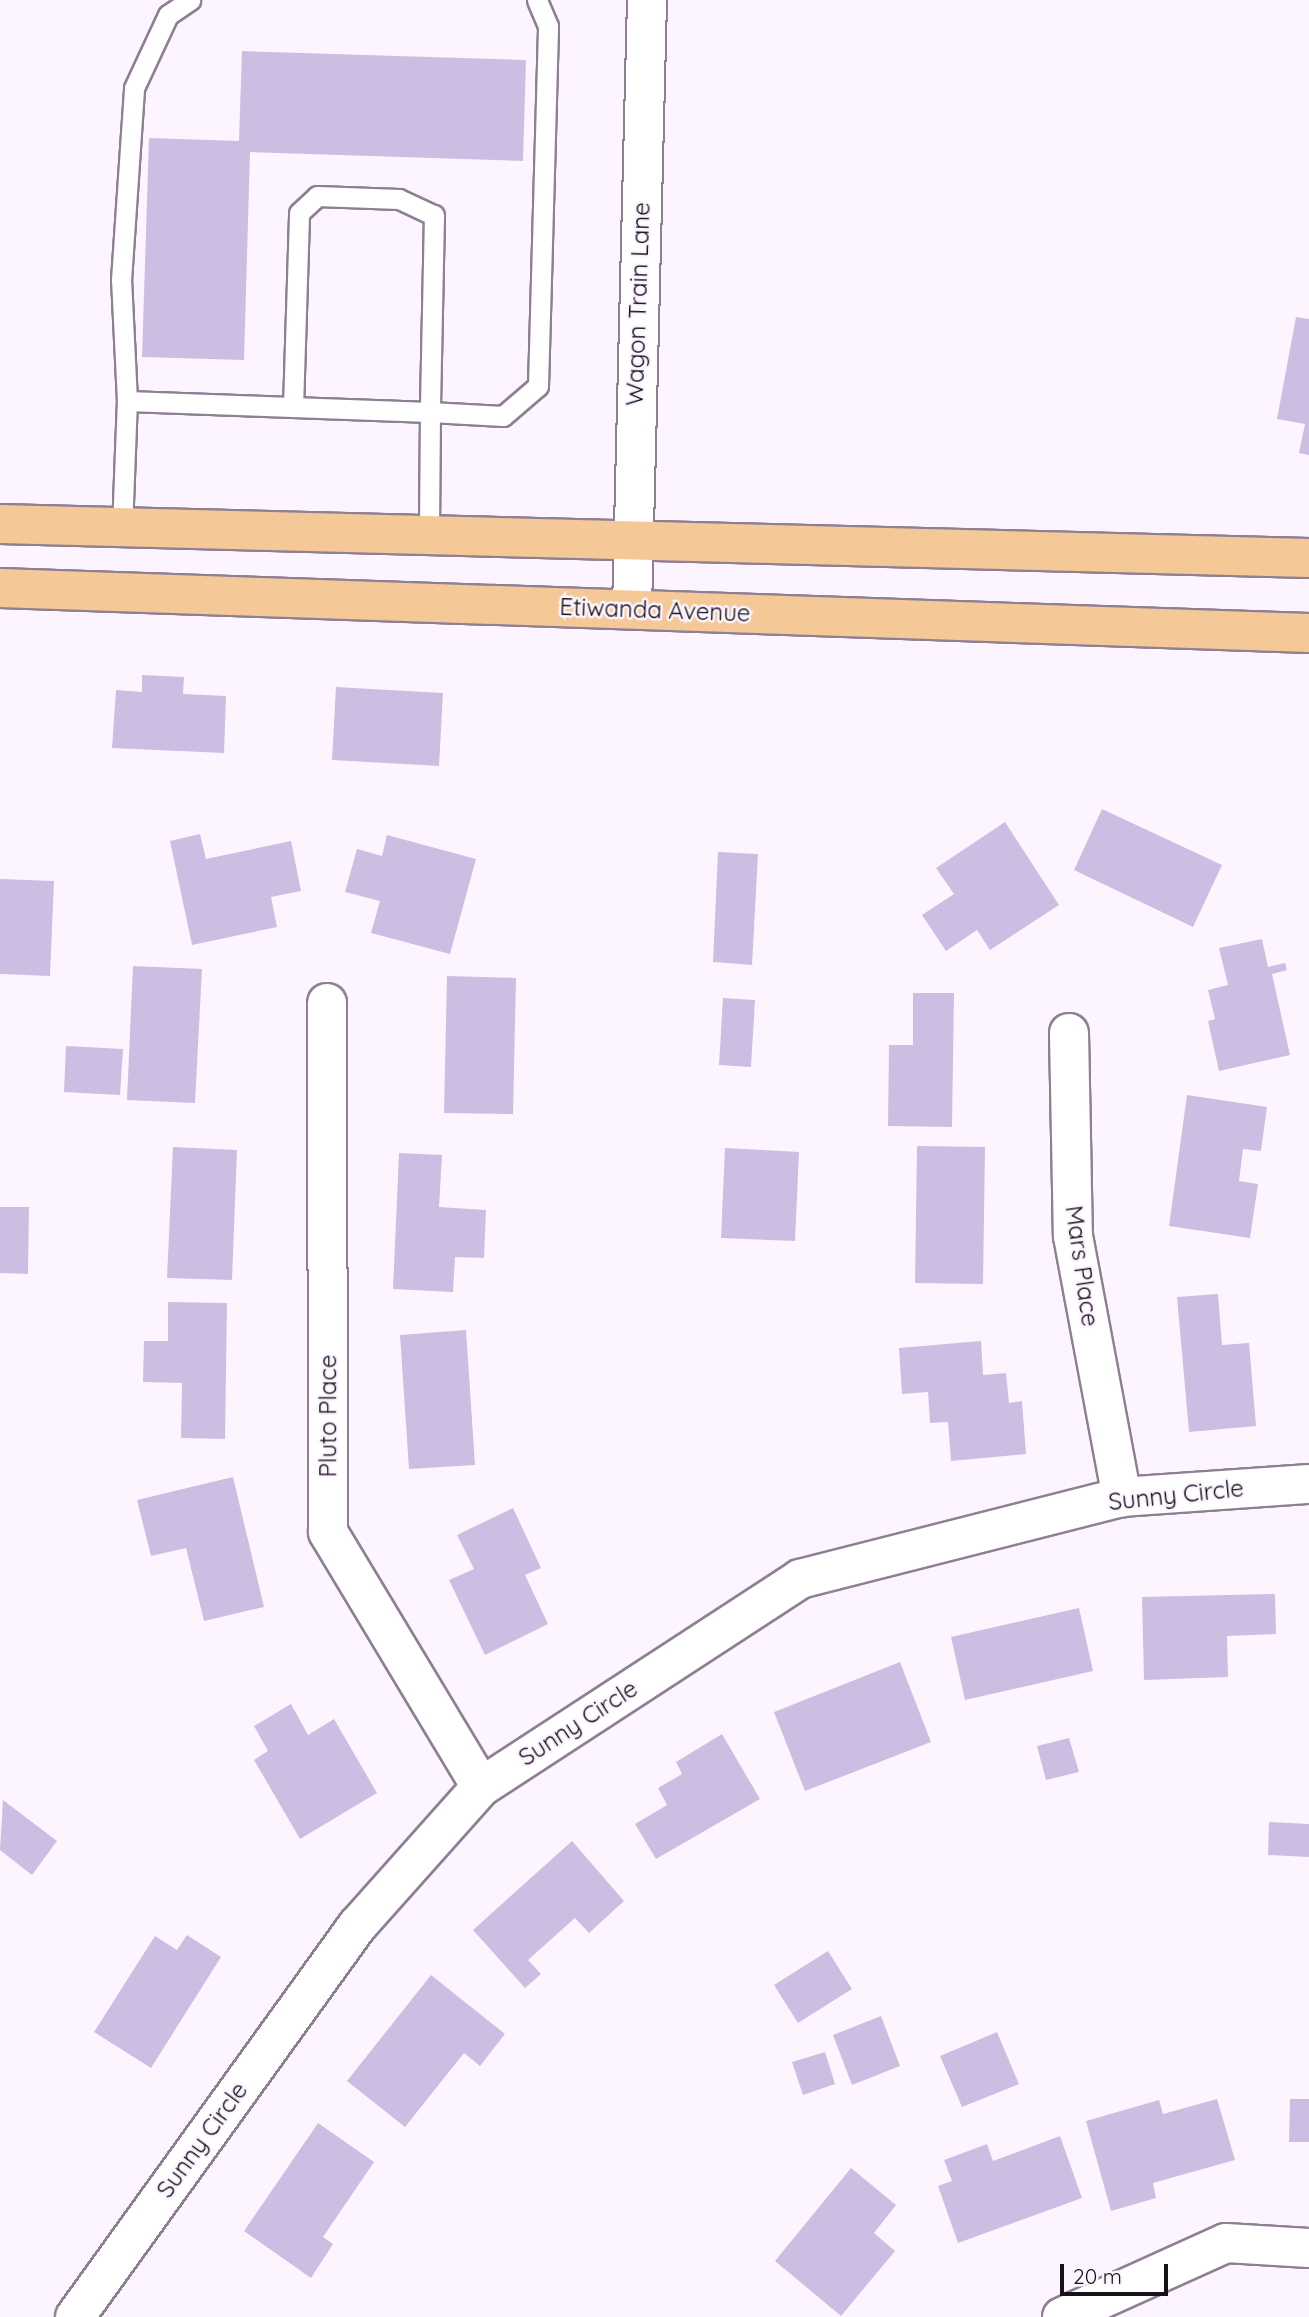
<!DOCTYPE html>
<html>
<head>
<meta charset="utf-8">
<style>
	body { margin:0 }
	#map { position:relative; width:1309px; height:2317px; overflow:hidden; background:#fcf5ff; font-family:Quicksand,sans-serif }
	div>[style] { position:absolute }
	.building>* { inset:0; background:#cebde2 }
	.roads { filter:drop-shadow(2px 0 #8f7f95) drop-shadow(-2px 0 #8f7f95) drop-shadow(0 2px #8f7f95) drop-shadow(0 -2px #8f7f95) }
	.lane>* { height:19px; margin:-9.5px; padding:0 9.5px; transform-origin:9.5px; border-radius:9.5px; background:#fff }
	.street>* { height:38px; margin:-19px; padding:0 19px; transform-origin:19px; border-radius:19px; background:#fff }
	.primary>* { height:38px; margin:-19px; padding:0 19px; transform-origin:19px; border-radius:19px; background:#f5c897 }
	span { translate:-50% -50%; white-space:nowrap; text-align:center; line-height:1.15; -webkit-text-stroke:5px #fcf5ff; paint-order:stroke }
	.street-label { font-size:24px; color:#171119 }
	.scale { position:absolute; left:1060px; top:2264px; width:108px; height:32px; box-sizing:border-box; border:4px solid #171119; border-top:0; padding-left:9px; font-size:21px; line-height:24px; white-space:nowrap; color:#171119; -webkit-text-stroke:5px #fcf5ff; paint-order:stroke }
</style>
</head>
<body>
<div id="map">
	<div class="building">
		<div style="clip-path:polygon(242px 51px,526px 60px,523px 161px,250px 152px,244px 360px,142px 357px,149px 138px,239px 141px)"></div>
		<div style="clip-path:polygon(1296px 317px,1309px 319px,1309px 455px,1299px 453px,1305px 424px,1277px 419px)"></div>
		<div style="clip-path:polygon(142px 675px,184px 677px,183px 694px,226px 696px,224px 753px,112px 748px,116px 690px,142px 692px)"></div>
		<div style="clip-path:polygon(336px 687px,443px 693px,439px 766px,332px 760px)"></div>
		<div style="clip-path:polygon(1102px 809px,1222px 865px,1193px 927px,1074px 870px)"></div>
		<div style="clip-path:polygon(1005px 822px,1059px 905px,990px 950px,977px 930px,946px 951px,922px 915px,954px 894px,936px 868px)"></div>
		<div style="clip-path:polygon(200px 834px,206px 859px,291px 841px,301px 891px,271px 897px,277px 927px,192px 945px,170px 841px)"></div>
		<div style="clip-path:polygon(387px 835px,476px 859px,450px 954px,371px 933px,380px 901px,345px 892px,357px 849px,382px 856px)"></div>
		<div style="clip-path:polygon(718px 852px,758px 854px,752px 965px,713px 962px)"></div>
		<div style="clip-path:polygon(0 879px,54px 881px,50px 976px,0 974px)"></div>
		<div style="clip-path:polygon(1262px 939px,1268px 967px,1285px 963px,1287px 970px,1272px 974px,1290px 1055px,1219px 1071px,1208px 1021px,1215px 1019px,1208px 990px,1228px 985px,1219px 948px)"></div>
		<div style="clip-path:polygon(133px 966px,202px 969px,195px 1103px,127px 1100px)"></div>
		<div style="clip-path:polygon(447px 976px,516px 978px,513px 1114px,444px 1113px)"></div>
		<div style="clip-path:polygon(913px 993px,954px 993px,952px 1127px,888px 1126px,889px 1045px,913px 1045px)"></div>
		<div style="clip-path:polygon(723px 998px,755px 1000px,751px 1067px,719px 1065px)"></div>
		<div style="clip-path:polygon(66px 1046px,123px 1049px,120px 1095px,64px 1092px)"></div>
		<div style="clip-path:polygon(1187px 1095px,1267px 1107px,1261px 1151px,1243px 1149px,1239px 1181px,1258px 1184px,1250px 1238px,1169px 1226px)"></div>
		<div style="clip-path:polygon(917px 1146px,985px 1147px,983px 1284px,915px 1283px)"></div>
		<div style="clip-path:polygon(173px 1147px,237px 1150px,232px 1280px,167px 1278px)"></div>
		<div style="clip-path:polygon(725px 1148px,799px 1152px,795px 1241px,721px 1238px)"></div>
		<div style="clip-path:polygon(399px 1153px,442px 1155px,439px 1207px,486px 1210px,484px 1258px,455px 1257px,453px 1292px,393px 1289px)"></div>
		<div style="clip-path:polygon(0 1207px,29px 1207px,28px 1274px,0 1273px)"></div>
		<div style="clip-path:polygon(1218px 1294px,1222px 1345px,1249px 1343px,1256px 1426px,1189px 1432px,1177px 1297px)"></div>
		<div style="clip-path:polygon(168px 1302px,227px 1303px,225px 1439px,181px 1438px,182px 1383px,143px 1382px,144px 1341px,168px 1341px)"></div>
		<div style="clip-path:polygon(466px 1330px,475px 1465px,409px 1469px,400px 1335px)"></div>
		<div style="clip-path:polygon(981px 1341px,983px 1375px,1006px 1373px,1009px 1403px,1022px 1401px,1026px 1454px,951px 1461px,948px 1422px,930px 1423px,928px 1392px,902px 1394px,899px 1348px)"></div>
		<div style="clip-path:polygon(233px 1477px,264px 1607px,204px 1621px,186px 1548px,151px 1556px,137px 1500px)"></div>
		<div style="clip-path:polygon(513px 1508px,541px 1568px,525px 1575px,548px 1624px,485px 1655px,449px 1580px,474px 1569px,457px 1535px)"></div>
		<div style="clip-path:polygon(1275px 1594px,1276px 1634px,1227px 1636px,1228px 1677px,1144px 1680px,1142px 1597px)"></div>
		<div style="clip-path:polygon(1079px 1608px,1093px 1671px,965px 1700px,951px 1637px)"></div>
		<div style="clip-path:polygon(900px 1662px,931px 1742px,805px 1791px,774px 1712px)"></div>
		<div style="clip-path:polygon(291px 1704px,308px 1735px,334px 1719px,377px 1793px,300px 1839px,254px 1760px,268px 1751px,254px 1726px)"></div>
		<div style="clip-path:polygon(722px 1734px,760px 1799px,656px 1859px,635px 1824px,667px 1805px,658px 1788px,682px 1774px,676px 1762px)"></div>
		<div style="clip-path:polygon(1069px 1738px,1079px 1772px,1046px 1780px,1037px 1746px)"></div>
		<div style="clip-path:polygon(3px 1800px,57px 1841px,32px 1875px,0 1850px)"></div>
		<div style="clip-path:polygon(1269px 1822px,1309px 1824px,1309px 1857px,1268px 1855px)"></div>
		<div style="clip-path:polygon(572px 1841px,624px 1901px,589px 1933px,575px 1918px,528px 1960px,541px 1974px,525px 1988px,473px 1930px)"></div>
		<div style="clip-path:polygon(187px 1935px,221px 1957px,151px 2068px,94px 2032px,155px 1936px,177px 1950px)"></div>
		<div style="clip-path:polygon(828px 1951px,852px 1989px,798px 2023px,774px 1985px)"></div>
		<div style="clip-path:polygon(431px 1975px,505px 2034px,480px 2066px,464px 2053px,405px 2127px,347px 2081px)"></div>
		<div style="clip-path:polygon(881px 2016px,900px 2066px,852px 2085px,833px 2035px)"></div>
		<div style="clip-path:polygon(997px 2032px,1019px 2084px,962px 2107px,940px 2056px)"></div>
		<div style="clip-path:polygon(825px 2052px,835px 2084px,803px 2095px,792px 2062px)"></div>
		<div style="clip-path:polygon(1217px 2099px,1235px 2160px,1153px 2183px,1156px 2198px,1111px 2211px,1086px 2121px,1159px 2100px,1163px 2114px)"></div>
		<div style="clip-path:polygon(1290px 2099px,1309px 2099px,1309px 2142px,1289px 2142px)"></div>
		<div style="clip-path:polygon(318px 2123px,374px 2162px,323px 2237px,333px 2244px,311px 2278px,244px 2231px)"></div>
		<div style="clip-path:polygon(1060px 2136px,1082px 2198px,958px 2243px,938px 2186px,952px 2181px,944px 2160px,987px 2144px,993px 2161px)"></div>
		<div style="clip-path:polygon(851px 2168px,896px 2205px,874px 2233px,895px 2251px,841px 2316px,775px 2261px)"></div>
	</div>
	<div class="roads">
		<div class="lane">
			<div style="left:127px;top:401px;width:121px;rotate:-92.8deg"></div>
			<div style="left:121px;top:280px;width:192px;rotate:-86.1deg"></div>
			<div style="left:134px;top:88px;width:81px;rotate:-65deg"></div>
			<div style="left:168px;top:15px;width:27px;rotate:-34deg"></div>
			<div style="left:293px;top:407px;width:194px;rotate:-88.2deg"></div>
			<div style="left:299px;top:213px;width:25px;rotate:-43deg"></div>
			<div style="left:317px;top:196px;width:82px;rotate:2.1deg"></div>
			<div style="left:399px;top:199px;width:38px;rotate:25deg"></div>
			<div style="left:434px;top:215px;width:197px;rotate:91.2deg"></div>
			<div style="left:430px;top:412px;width:73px;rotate:3.1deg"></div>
			<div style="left:503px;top:416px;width:46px;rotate:-40.6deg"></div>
			<div style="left:538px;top:386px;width:360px;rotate:-88.4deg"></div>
			<div style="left:548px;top:26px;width:28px;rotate:-113deg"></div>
			<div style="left:122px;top:529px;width:128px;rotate:-87.8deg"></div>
			<div style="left:127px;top:401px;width:303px;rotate:2.1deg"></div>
			<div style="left:430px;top:412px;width:123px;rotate:90.5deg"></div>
		</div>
		<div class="street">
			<div style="left:632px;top:609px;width:609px;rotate:-88.59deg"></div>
			<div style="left:327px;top:1003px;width:529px;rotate:89.89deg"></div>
			<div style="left:328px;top:1532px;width:297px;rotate:59deg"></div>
			<div style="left:1069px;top:1033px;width:203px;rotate:88.9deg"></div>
			<div style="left:1073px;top:1236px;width:266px;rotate:79.4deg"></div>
			<div style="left:75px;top:2317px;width:483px;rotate:-54.2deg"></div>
			<div style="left:358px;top:1925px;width:185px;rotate:-48.3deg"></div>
			<div style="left:481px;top:1787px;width:381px;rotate:-33.1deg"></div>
			<div style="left:800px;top:1579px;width:332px;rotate:-14.3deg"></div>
			<div style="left:1122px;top:1497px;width:187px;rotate:-4deg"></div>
			<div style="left:1062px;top:2317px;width:180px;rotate:-24.3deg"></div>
			<div style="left:1226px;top:2243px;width:83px;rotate:3.4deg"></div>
		</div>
		<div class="primary">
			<div style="left:0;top:524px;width:1309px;rotate:1.49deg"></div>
			<div style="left:0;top:588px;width:1310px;rotate:1.97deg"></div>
		</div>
	</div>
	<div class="street-label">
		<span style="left:638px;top:304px;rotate:-88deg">Wagon Train Lane</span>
		<span style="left:655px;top:610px;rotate:2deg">Etiwanda Avenue</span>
		<span style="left:1082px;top:1266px;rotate:82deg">Mars Place</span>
		<span style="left:328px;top:1416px;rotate:-90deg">Pluto Place</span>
		<span style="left:1176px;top:1495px;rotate:-6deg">Sunny Circle</span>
		<span style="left:578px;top:1723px;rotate:-33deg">Sunny Circle</span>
		<span style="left:202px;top:2140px;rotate:-54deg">Sunny Circle</span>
	</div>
	<div class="scale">20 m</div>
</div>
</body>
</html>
